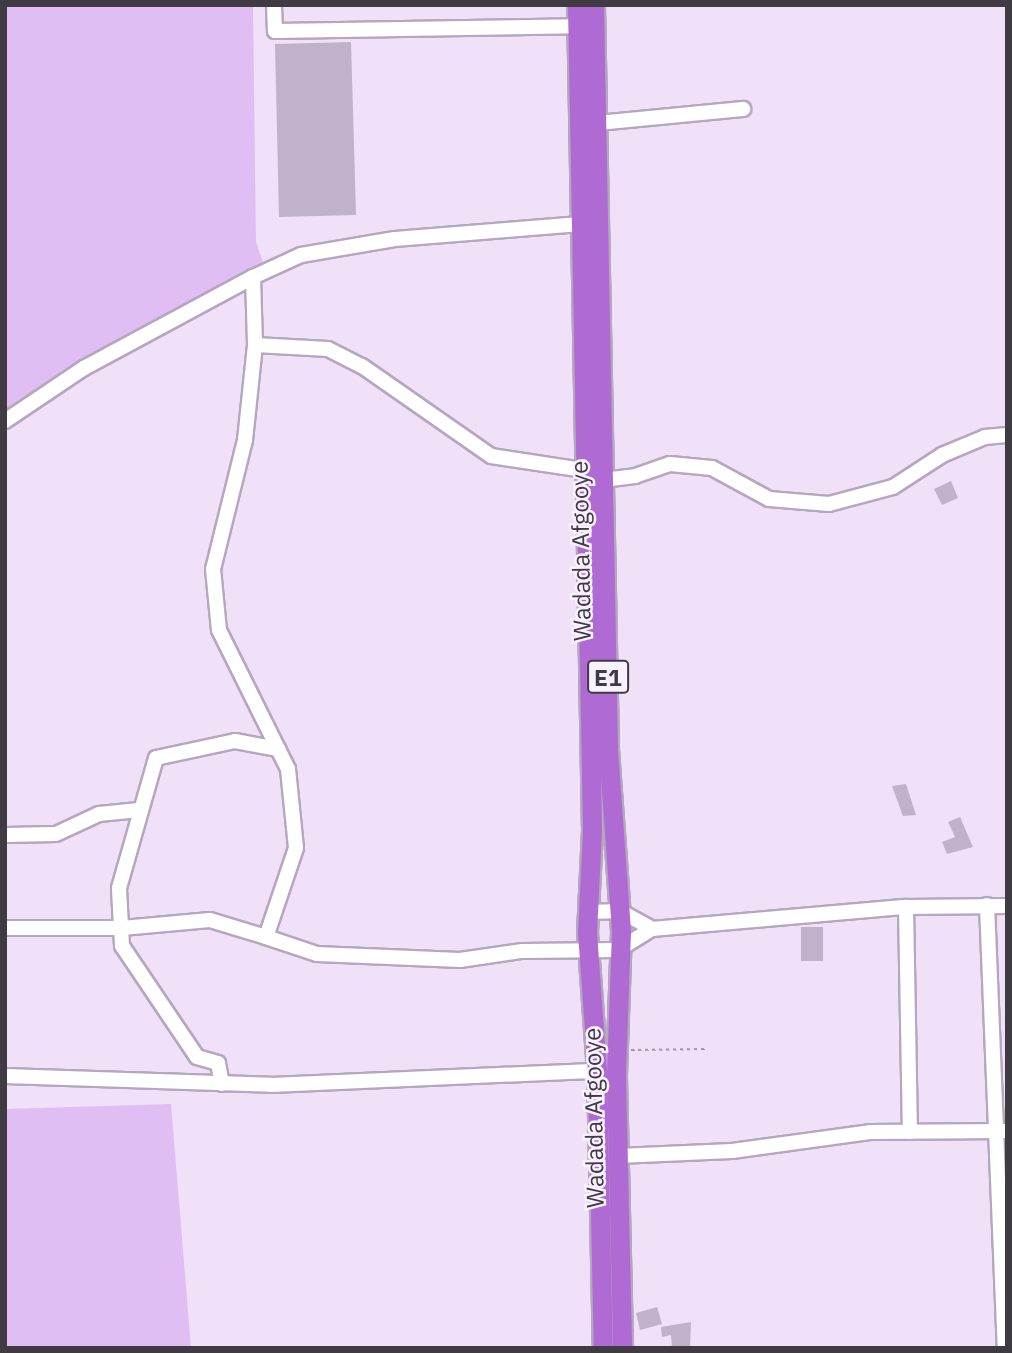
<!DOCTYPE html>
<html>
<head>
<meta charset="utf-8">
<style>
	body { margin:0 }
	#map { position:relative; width:1012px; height:1353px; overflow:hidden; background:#f0e1f9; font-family:"IBM Plex Sans",sans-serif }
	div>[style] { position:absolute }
	.green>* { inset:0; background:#e0bef4 }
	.building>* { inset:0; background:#c0b2c9 }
	.path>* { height:2px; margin-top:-1px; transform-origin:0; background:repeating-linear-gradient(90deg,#a196a7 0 3.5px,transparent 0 7px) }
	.roads { filter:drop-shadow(2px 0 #b5a7be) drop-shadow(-2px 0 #b5a7be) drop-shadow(0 2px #b5a7be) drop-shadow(0 -2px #b5a7be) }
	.minor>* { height:14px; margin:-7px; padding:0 7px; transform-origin:7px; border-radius:7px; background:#fff }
	.highway>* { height:19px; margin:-9.5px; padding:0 9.5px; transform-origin:9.5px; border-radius:9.5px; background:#af6bd3 }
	span { translate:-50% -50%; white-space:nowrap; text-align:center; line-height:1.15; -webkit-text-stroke:5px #f9f1ff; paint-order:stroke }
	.shield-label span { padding:2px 5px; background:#f9f1ff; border:2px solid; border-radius:5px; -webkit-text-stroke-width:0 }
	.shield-label { font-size:23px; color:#403a43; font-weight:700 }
	.street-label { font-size:24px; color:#403a43 }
	.frame { position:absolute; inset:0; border:7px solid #403a43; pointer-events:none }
</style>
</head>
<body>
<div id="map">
	<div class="green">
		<div style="clip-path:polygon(5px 5px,253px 5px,256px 242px,265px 268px,5px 411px)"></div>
		<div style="clip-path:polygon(171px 1104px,191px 1348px,5px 1348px,5px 1109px)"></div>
	</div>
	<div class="building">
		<div style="clip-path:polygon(351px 42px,356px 215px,279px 217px,275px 44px)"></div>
		<div style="clip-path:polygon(951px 481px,958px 498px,942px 505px,934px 489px)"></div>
		<div style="clip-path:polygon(906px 784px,916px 815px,903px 816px,892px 786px)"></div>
		<div style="clip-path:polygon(960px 817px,973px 847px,947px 854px,942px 842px,955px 837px,948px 822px)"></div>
		<div style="clip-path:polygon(801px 927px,823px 927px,823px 961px,801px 961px)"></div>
		<div style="clip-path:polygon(657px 1307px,662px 1324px,640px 1330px,636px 1313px)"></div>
		<div style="clip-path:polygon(691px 1322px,690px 1348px,672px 1347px,671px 1335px,662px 1337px,661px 1327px)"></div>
	</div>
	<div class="path">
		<div style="left:631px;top:1050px;width:75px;rotate:-0.8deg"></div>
	</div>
	<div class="roads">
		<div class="minor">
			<div style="left:274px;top:5px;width:26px;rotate:88deg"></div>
			<div style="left:275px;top:31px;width:303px;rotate:-0.9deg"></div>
			<div style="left:597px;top:123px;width:147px;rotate:-5.5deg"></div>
			<div style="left:253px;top:277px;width:53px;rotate:-24.6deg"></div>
			<div style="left:301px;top:255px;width:95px;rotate:-9.7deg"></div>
			<div style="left:395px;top:239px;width:186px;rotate:-4.6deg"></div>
			<div style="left:255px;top:345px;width:96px;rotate:96deg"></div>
			<div style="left:245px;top:440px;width:133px;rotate:103.9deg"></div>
			<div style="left:213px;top:569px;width:61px;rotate:84.4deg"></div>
			<div style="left:219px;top:630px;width:155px;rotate:63.6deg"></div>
			<div style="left:288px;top:769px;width:79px;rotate:84.2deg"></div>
			<div style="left:296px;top:848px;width:94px;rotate:108.6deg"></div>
			<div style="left:266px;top:937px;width:54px;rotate:18.4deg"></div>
			<div style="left:317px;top:954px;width:143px;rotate:2.4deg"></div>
			<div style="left:460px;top:960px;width:63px;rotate:-8.3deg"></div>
			<div style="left:522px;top:951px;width:96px;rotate:-0.6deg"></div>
			<div style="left:618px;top:950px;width:40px;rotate:-32deg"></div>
			<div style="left:652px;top:929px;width:255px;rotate:-5deg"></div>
			<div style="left:906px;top:907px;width:101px;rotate:-0.6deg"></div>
			<div style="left:5px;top:421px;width:95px;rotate:-33.9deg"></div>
			<div style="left:84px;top:368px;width:192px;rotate:-28.3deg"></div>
			<div style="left:253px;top:277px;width:68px;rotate:88.3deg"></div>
			<div style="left:255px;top:345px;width:73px;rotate:3.1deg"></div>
			<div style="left:328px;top:349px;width:38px;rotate:27deg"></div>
			<div style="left:362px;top:366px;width:157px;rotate:34.9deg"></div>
			<div style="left:491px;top:456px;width:94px;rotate:8.6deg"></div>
			<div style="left:603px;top:480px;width:32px;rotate:-7deg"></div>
			<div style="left:635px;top:476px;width:37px;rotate:-19deg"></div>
			<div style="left:670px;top:464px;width:42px;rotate:5.4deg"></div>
			<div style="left:712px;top:468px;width:65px;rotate:28.5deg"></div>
			<div style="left:769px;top:499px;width:60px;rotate:4.8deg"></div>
			<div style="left:829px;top:504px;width:66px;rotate:-14.9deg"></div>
			<div style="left:893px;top:487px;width:59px;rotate:-33.1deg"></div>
			<div style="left:942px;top:455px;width:47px;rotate:-22.7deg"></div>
			<div style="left:985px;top:437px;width:22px;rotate:-5deg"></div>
			<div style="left:5px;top:835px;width:51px;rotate:-1.1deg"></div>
			<div style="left:56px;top:834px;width:47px;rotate:-24.9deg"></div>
			<div style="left:99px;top:814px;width:40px;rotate:-5.7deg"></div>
			<div style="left:987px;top:905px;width:443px;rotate:87.7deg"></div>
			<div style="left:906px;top:907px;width:225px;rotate:89deg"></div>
			<div style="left:589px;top:912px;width:31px;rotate:-2deg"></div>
			<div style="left:620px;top:911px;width:37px;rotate:29deg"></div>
			<div style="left:5px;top:928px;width:117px"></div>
			<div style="left:122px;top:928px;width:88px;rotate:-5.2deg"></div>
			<div style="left:210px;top:920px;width:59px;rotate:16.9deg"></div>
			<div style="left:5px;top:1076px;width:266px;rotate:1.9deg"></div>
			<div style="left:271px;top:1085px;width:326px;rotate:-2.5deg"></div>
			<div style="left:222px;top:1084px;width:21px;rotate:-101deg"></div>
			<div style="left:218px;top:1063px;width:22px;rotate:-164deg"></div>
			<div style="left:197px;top:1057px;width:134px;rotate:-124deg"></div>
			<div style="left:122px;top:946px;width:58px;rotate:-93deg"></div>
			<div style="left:119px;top:888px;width:135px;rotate:-74.1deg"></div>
			<div style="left:156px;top:758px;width:81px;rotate:-12.1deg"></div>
			<div style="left:235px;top:741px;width:44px;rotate:10.5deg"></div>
			<div style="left:618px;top:1156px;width:114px;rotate:-2.5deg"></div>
			<div style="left:732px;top:1151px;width:139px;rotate:-7.8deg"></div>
			<div style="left:870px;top:1132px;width:134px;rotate:-0.4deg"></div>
		</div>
		<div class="highway">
			<div style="left:577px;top:5px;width:825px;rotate:88.96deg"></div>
			<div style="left:592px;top:830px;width:102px;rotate:92.8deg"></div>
			<div style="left:587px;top:932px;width:139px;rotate:85.9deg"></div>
			<div style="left:597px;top:1071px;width:277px;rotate:88.8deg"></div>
			<div style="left:594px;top:5px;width:744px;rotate:88.92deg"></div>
			<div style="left:608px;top:749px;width:182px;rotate:85.9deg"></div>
			<div style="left:621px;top:931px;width:146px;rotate:92deg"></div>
			<div style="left:616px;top:1077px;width:271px;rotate:88.7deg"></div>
		</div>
	</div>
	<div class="shield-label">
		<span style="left:608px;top:677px">E1</span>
	</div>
	<div class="street-label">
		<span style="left:581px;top:551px;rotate:-91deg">Wadada Afgooye</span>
		<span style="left:594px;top:1118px;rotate:-91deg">Wadada Afgooye</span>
	</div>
	<div class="frame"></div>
</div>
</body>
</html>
